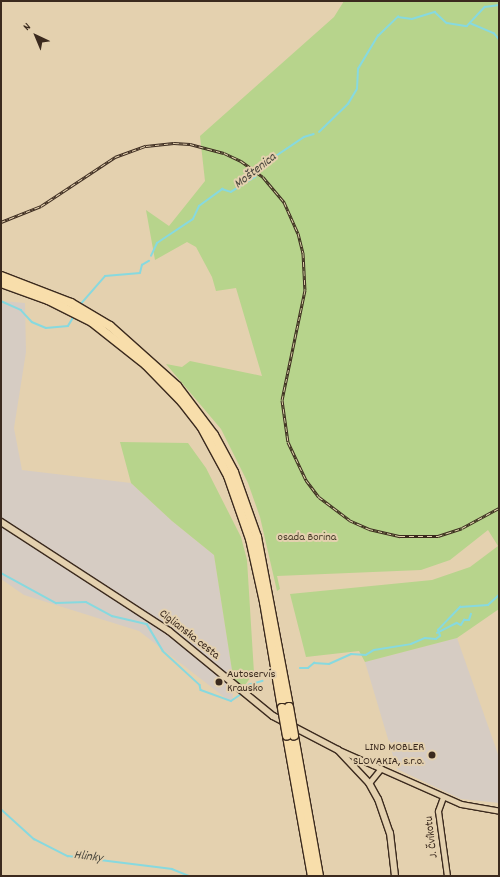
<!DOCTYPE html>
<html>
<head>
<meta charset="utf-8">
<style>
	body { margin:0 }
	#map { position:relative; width:500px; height:877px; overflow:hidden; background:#e4d1af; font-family:Dekko,sans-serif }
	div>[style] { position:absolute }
	.built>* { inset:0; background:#d6ccc3 }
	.green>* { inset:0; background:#b7d48c }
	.stream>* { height:1.5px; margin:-0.75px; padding:0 0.75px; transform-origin:0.75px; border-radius:0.75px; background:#87d9df }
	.roads { filter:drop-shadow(1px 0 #3b2a1e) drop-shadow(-1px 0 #3b2a1e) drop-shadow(0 1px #3b2a1e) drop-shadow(0 -1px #3b2a1e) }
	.minor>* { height:5px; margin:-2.5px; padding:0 2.5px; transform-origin:2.5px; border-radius:2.5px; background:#e4d1af }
	.tertiary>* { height:6px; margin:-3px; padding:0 3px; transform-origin:3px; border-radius:3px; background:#e4d1af }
	.primary>* { height:8px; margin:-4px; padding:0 4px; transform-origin:4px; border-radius:4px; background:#f8deab }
	.rail>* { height:3px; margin-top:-1.5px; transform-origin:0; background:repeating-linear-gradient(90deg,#e4d1af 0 4.5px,#3b2a1e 0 9px); box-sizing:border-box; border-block:1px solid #3b2a1e }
	.bridges { filter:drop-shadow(1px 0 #3b2a1e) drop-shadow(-1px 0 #3b2a1e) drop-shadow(0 1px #3b2a1e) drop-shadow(0 -1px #3b2a1e) }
	.primary-bridge>* { height:8px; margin:-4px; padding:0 4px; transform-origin:4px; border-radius:4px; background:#f8deab }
	.dots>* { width:11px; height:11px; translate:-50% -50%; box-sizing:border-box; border:2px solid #e4d1af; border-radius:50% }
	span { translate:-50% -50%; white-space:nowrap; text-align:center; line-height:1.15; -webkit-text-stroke:4px #e4d1af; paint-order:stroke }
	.park-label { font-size:12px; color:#473b29 }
	.street-label { font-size:12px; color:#3b2a1e }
	.poi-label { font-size:12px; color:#3b2a1e }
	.left { translate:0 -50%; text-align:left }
	.right { translate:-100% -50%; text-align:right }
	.water-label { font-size:13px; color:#46443b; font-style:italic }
	.frame { position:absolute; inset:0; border:2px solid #3b2a1e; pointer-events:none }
	.north { position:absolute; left:16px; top:16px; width:40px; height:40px; -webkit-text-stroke:3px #e4d1af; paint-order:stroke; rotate:316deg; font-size:11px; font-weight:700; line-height:16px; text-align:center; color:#3b2a1e }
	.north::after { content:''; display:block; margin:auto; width:14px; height:18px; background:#3b2a1e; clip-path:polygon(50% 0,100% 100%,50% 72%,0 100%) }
</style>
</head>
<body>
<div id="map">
	<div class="built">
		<div style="clip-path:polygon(1px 301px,25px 303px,26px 352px,14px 428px,22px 470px,131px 483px,172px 521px,214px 555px,234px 683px,232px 703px,139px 631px,24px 595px,1px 579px)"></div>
		<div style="clip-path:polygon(457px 638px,499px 757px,499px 803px,461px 799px,397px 769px,365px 662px)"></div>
	</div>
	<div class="green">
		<div style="clip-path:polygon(344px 1px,499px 1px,499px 609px,457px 638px,365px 662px,359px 651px,306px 657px,290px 594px,432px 580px,470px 567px,498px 546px,488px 530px,450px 560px,421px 570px,277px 576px,280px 589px,277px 591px,260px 517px,248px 483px,221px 429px,166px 364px,182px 367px,190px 361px,262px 376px,236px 288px,216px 291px,212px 277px,196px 247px,187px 242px,155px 260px,146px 210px,169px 226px,205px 181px,200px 136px,334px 17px)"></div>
		<div style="clip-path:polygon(120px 442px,188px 443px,206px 468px,241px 537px,247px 560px,254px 673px,245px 685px,234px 683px,214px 555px,172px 521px,131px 483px)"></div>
	</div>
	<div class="stream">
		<div style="left:470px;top:23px;width:26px;rotate:23deg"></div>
		<div style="left:494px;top:33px;width:8px;rotate:50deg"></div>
		<div style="left:319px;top:132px;width:40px;rotate:-44deg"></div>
		<div style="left:348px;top:104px;width:17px;rotate:-59deg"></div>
		<div style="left:357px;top:89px;width:20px;rotate:-87deg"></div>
		<div style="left:358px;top:69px;width:39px;rotate:-59deg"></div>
		<div style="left:378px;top:36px;width:28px;rotate:-44deg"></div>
		<div style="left:398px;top:17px;width:14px;rotate:8deg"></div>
		<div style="left:412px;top:19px;width:24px;rotate:-17deg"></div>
		<div style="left:435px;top:12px;width:16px;rotate:43deg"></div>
		<div style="left:447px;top:23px;width:20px;rotate:9deg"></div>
		<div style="left:467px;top:26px;width:26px;rotate:-47deg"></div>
		<div style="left:485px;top:7px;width:14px;rotate:-8deg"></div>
		<div style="left:151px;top:256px;width:14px;rotate:-65deg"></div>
		<div style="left:157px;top:243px;width:43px;rotate:-33.7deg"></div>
		<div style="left:193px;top:219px;width:14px;rotate:-65deg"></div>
		<div style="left:199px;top:206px;width:29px;rotate:-36deg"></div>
		<div style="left:222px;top:189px;width:9px;rotate:18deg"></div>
		<div style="left:231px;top:192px;width:28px;rotate:-32deg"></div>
		<div style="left:255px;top:177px;width:16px;rotate:-55deg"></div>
		<div style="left:264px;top:164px;width:48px;rotate:-34deg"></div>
		<div style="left:304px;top:137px;width:10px;rotate:-17deg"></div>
		<div style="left:1px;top:301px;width:22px;rotate:24deg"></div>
		<div style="left:21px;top:310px;width:16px;rotate:47deg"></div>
		<div style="left:32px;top:322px;width:15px;rotate:23deg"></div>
		<div style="left:46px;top:328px;width:22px;rotate:-5deg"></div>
		<div style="left:68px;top:326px;width:12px;rotate:-59deg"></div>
		<div style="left:80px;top:305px;width:38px;rotate:-49deg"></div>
		<div style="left:105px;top:276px;width:35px;rotate:-5deg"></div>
		<div style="left:140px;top:273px;width:8px;rotate:-76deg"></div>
		<div style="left:142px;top:265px;width:8px;rotate:-30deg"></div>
		<div style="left:1px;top:573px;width:63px;rotate:28.6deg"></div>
		<div style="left:56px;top:603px;width:30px;rotate:-2deg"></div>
		<div style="left:86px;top:602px;width:30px;rotate:28deg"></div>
		<div style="left:112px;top:616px;width:36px;rotate:13deg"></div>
		<div style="left:147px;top:624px;width:31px;rotate:59deg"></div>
		<div style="left:163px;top:651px;width:50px;rotate:42.6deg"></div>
		<div style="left:200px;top:685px;width:5px;rotate:79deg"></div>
		<div style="left:201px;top:690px;width:32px;rotate:20deg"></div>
		<div style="left:231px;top:701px;width:11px;rotate:-34deg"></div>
		<div style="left:437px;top:633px;width:22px;rotate:-27deg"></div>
		<div style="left:457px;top:623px;width:4px;rotate:27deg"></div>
		<div style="left:461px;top:625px;width:6px;rotate:-59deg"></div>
		<div style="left:464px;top:620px;width:5px"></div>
		<div style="left:469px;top:620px;width:6px;rotate:-72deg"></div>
		<div style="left:300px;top:668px;width:8px"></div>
		<div style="left:308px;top:668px;width:8px;rotate:-40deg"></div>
		<div style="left:314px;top:663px;width:15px;rotate:4deg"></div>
		<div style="left:329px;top:664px;width:24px;rotate:-24deg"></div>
		<div style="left:351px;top:654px;width:15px;rotate:4deg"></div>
		<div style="left:366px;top:655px;width:9px;rotate:-32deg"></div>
		<div style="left:374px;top:650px;width:37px;rotate:-9deg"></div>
		<div style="left:411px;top:644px;width:15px;rotate:-23deg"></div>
		<div style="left:425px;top:638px;width:11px;rotate:5deg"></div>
		<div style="left:436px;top:639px;width:5px;rotate:-37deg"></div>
		<div style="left:440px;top:636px;width:6px;rotate:-108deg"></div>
		<div style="left:438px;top:630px;width:32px;rotate:-46deg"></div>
		<div style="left:460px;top:607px;width:28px;rotate:-4deg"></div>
		<div style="left:488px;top:605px;width:15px;rotate:-42deg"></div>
		<div style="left:244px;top:690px;width:6px;rotate:-51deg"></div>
		<div style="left:248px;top:685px;width:15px;rotate:-16deg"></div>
		<div style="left:1px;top:809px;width:45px;rotate:42.3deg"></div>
		<div style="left:34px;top:839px;width:38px;rotate:27deg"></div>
		<div style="left:68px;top:856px;width:105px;rotate:7.1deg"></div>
		<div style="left:172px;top:869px;width:18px;rotate:22deg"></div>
	</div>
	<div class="roads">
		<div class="minor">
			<div style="left:339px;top:750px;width:133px;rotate:23.9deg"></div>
			<div style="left:461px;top:804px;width:39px;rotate:10deg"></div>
			<div style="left:369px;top:783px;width:19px;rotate:-51deg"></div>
			<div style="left:443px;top:797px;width:15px;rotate:110deg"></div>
			<div style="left:438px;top:811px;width:66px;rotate:82.1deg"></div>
		</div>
		<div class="tertiary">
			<div style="left:1px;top:522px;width:200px;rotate:33deg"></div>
			<div style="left:169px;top:631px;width:134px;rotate:39.3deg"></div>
			<div style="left:273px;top:716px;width:73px;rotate:27.6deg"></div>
			<div style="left:338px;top:750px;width:45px;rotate:46.8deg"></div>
			<div style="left:369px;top:783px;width:18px;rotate:61deg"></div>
			<div style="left:378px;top:799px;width:36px;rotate:71deg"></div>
			<div style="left:390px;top:833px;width:43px;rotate:83.4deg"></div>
		</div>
		<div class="primary">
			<div style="left:1px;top:276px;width:75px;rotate:21.1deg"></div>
			<div style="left:71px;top:303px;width:45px;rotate:30.5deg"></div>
			<div style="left:110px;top:326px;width:90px;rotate:41.8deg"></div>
			<div style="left:177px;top:386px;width:61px;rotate:52.9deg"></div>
			<div style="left:214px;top:435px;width:42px;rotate:61.6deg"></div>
			<div style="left:234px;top:472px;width:69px;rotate:70.5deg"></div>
			<div style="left:257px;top:537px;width:173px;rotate:79.3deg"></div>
			<div style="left:1px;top:283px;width:50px;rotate:19.9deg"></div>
			<div style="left:48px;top:300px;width:49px;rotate:26.6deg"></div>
			<div style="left:92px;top:322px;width:69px;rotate:38.5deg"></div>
			<div style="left:146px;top:365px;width:52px;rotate:45.8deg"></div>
			<div style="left:182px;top:402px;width:31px;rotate:52deg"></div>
			<div style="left:201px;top:426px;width:57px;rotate:61.6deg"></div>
			<div style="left:228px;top:476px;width:67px;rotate:70.8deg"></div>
			<div style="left:250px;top:539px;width:65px;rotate:77.5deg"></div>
			<div style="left:264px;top:602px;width:108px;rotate:80.4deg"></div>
			<div style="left:287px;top:736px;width:142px;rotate:79.9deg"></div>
			<div style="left:294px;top:736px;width:142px;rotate:79.9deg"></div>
		</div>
	</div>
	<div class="rail">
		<div style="left:1px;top:222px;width:43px;rotate:-21.8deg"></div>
		<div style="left:41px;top:206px;width:89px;rotate:-33.5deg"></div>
		<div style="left:115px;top:157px;width:33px;rotate:-20deg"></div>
		<div style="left:146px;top:146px;width:28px;rotate:-6deg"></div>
		<div style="left:174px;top:143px;width:16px;rotate:4deg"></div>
		<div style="left:190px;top:144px;width:35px;rotate:15deg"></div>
		<div style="left:224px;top:153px;width:19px;rotate:25deg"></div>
		<div style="left:241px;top:161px;width:27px;rotate:36deg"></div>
		<div style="left:263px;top:177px;width:33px;rotate:50deg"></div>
		<div style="left:284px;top:202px;width:34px;rotate:66deg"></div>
		<div style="left:298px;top:233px;width:21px;rotate:76deg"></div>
		<div style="left:303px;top:253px;width:37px;rotate:87deg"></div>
		<div style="left:305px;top:290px;width:112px;rotate:101.8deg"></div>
		<div style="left:282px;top:400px;width:42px;rotate:81.9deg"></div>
		<div style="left:288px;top:442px;width:42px;rotate:64.7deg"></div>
		<div style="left:306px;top:480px;width:21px;rotate:53deg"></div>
		<div style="left:319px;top:497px;width:38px;rotate:37deg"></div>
		<div style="left:349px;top:520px;width:22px;rotate:24deg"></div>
		<div style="left:369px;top:529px;width:32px;rotate:13deg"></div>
		<div style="left:400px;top:536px;width:38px"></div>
		<div style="left:438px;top:536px;width:25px;rotate:-18deg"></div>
		<div style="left:462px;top:528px;width:42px;rotate:-28.4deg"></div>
	</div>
	<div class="bridges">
		<div class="primary-bridge">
			<div style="left:289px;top:707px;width:29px;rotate:80deg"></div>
			<div style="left:282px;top:708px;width:28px;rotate:80deg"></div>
		</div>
	</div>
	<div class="dots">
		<div style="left:219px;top:682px;background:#3b2a1e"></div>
		<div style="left:432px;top:755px;background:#3b2a1e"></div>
	</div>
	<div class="park-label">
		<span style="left:307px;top:538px">osada Borina</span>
	</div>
	<div class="street-label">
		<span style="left:189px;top:635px;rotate:38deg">Ciglianska cesta</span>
		<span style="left:432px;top:837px;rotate:-97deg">J. Čvíkotu</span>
	</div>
	<div class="poi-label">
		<span class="left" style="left:227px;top:682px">Autoservis<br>Krausko</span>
		<span class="right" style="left:424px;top:755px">LIND MOBLER<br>SLOVAKIA, s.r.o.</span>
	</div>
	<div class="water-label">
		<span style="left:256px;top:172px;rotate:-38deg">Moštenica</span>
		<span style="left:88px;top:858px;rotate:7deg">Hlinky</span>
	</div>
	<div class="frame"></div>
	<div class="north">N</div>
</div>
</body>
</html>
